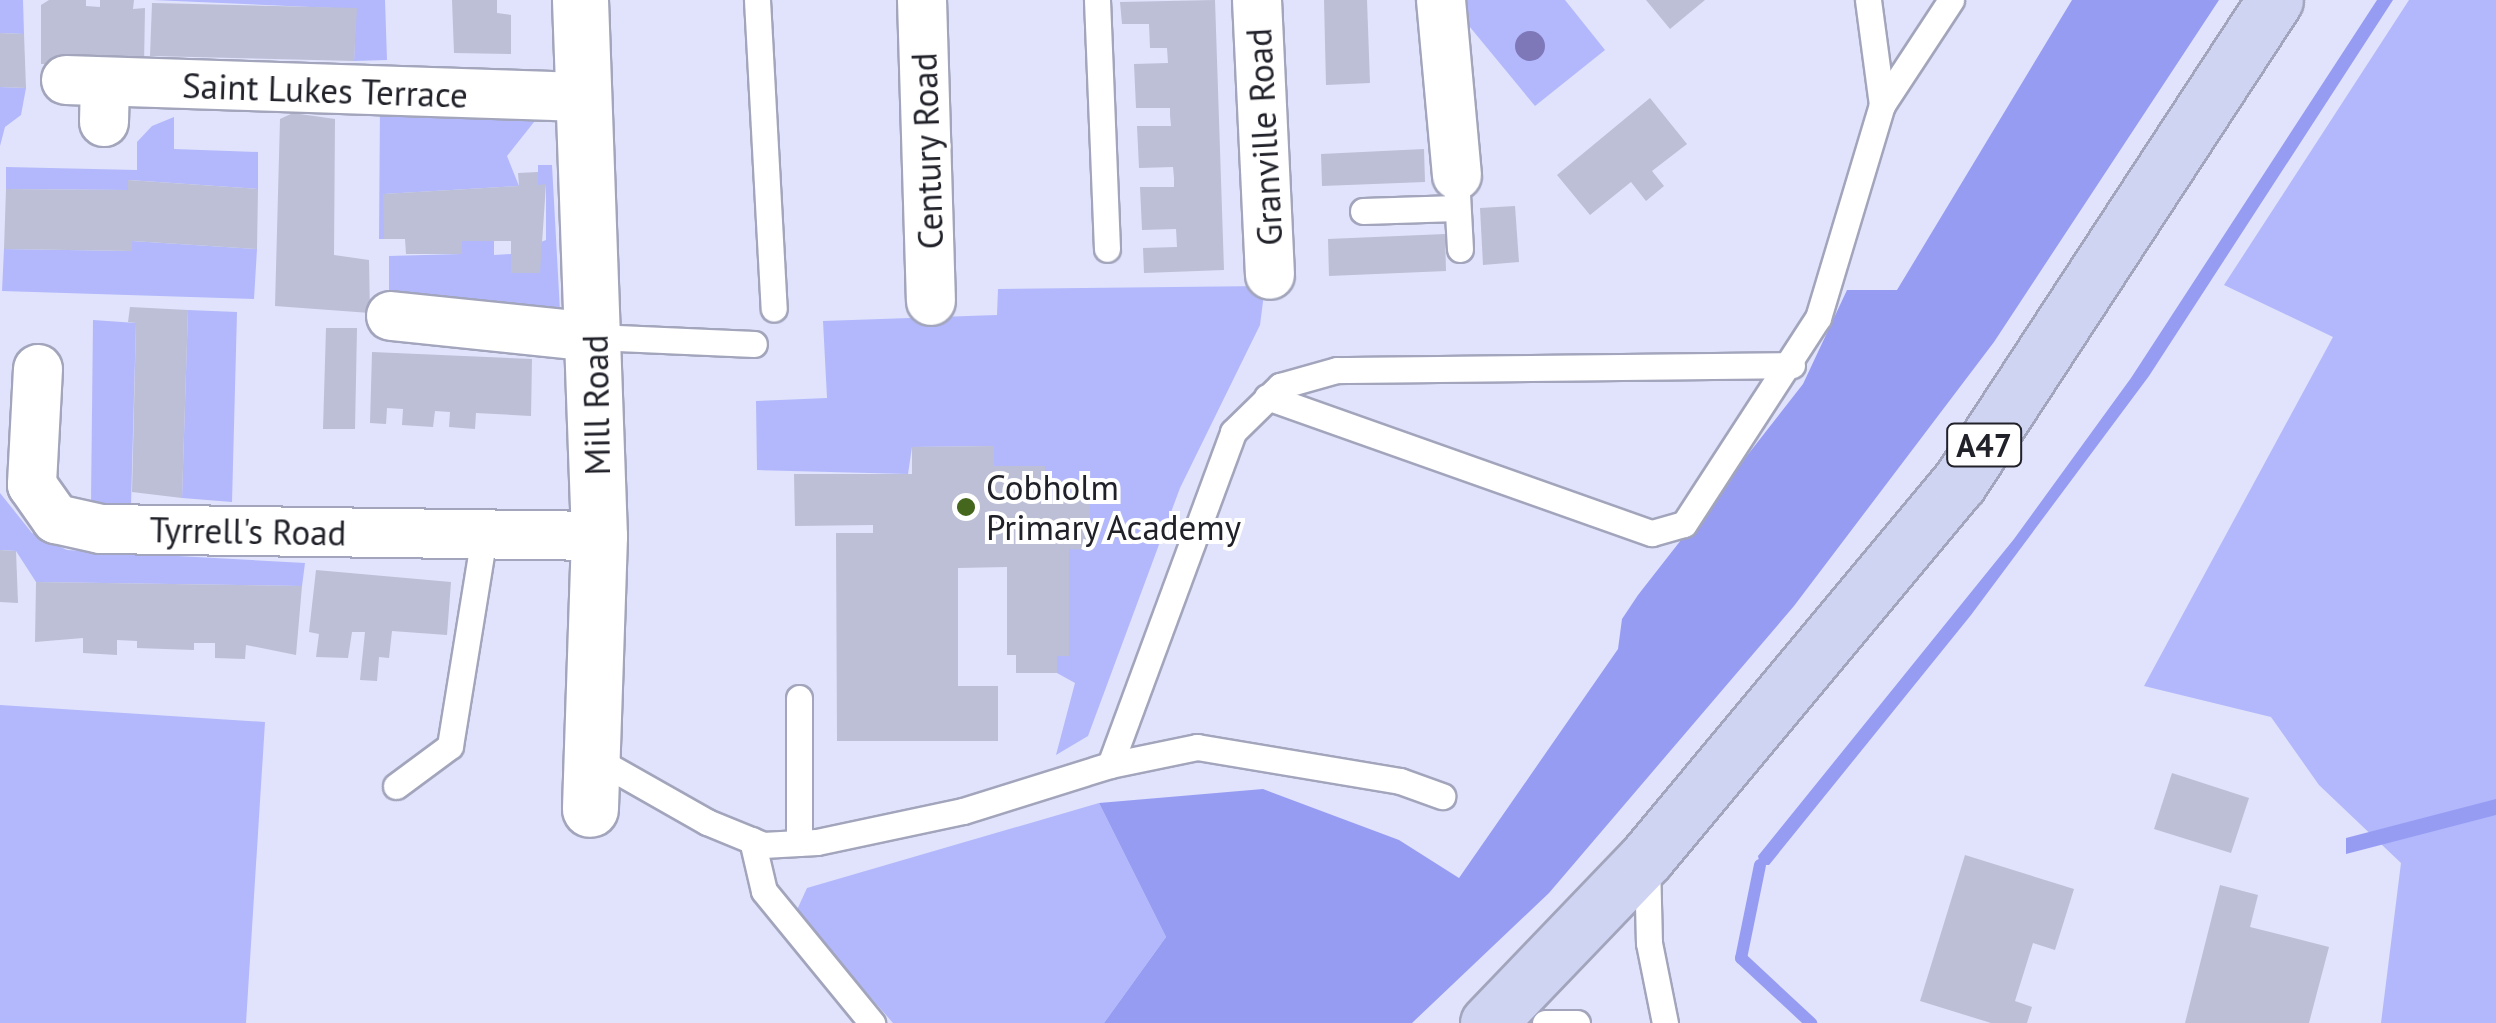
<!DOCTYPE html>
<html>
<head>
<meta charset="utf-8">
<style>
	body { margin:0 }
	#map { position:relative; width:2496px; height:1023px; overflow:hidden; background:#e0e3fb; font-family:"PT Sans",sans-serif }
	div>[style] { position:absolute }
	.green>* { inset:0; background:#b2b8fb }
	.forest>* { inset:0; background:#979cf3 }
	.stream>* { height:12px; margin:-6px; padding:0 6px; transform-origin:6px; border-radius:6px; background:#979cf3 }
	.building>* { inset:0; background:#bcbfd6 }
	.roads { filter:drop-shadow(2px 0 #a2a5bb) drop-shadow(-2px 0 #a2a5bb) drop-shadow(0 2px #a2a5bb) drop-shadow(0 -2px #a2a5bb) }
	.service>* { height:25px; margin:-12.5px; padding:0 12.5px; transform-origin:12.5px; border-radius:12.5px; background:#fff }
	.minor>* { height:48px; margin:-24px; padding:0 24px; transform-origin:24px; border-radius:24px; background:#fff }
	.tertiary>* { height:55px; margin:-27.5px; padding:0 27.5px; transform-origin:27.5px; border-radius:27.5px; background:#fff }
	.trunk>* { height:55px; margin:-27.5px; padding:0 27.5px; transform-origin:27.5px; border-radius:27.5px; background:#d0d4f3 }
	.trees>* { width:30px; height:30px; margin:-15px; border-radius:50%; background:#7e77b8 }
	.dots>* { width:28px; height:28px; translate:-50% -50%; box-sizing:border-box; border:5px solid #fff; border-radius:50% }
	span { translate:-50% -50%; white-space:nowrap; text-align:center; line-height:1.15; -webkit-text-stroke:8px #fff; paint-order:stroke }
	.shield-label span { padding:2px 8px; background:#fff; border:2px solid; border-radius:8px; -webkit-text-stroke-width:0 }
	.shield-label { font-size:32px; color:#202129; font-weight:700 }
	.street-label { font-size:35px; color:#202129 }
	.poi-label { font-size:35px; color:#202129 }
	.left { translate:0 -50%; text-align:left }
</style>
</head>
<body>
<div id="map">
	<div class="green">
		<div style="clip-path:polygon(0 0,23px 0,24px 34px,0 33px)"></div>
		<div style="clip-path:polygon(153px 0,385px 0,387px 60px,354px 61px,356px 9px)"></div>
		<div style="clip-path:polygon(1456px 0,1565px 0,1605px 50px,1535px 106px,1460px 15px)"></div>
		<div style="clip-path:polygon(2409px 0,2496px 0,2496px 1023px,2381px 1023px,2401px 863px,2319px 785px,2271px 717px,2144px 686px,2333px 337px,2224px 285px)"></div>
		<div style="clip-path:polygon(0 87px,26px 88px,21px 115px,5px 127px,0 146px)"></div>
		<div style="clip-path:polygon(380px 106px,538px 117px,507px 156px,519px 186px,384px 194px,384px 239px,379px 239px)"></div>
		<div style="clip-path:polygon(174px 117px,174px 149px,258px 152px,258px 189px,129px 180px,128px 190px,6px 189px,6px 167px,137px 170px,137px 142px,152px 126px)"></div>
		<div style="clip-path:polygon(538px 165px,552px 165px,560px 311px,389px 306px,389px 256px,461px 254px,462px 241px,494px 241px,494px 255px,511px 254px,546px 240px,546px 185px,538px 185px)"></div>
		<div style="clip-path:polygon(132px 241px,257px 249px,254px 299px,2px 291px,4px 249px,131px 251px)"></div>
		<div style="clip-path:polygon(1265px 286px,1260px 325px,1180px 488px,1088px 736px,1056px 755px,1075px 683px,1057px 673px,1057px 656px,1069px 655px,1069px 549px,1090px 549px,1089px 500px,1045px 500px,1044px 466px,994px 466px,994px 446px,912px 447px,908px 474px,757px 470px,756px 401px,827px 398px,823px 321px,997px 315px,998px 289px)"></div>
		<div style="clip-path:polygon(188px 310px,237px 312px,232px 502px,182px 498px)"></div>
		<div style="clip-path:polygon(93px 320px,136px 323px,131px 505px,91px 502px)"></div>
		<div style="clip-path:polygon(0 493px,32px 533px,67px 550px,305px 563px,302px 586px,36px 582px,16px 551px,0 550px)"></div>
		<div style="clip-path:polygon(0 705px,265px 722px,246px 1023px,0 1023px)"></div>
		<div style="clip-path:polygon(1099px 803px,1166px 937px,1104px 1023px,893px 1023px,796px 912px,807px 888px)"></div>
	</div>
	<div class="forest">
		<div style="clip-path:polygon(2072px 0,2219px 0,1994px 342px,1794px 606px,1549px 893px,1412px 1023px,1104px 1023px,1166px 937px,1099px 803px,1263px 789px,1399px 840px,1459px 878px,1618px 649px,1622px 619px,1638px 595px,1803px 384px,1847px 290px,1897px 290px)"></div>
		<div style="clip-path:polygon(2377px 0,2393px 0,2149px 376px,1971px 615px,1769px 865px,1760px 865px,1758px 856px,2014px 539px,2131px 378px)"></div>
		<div style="clip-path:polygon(2496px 799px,2496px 815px,2346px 854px,2346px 838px)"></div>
	</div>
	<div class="stream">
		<div style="left:1568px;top:791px;width:764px;rotate:-51.64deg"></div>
		<div style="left:2042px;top:192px;width:227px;rotate:-57.6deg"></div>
		<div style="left:1760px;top:865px;width:95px;rotate:101.5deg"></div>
		<div style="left:1741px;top:958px;width:96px;rotate:42.9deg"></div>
	</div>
	<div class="building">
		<div style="clip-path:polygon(49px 0,86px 0,86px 6px,100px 7px,100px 0,134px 0,133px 9px,145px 8px,144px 66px,41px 64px,41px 5px)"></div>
		<div style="clip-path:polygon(452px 0,497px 0,497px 13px,511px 15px,511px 54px,454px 53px)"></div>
		<div style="clip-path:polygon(1215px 0,1224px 270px,1144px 273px,1143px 248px,1177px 247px,1176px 229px,1142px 230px,1140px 187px,1174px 187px,1174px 178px,1173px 167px,1139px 168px,1137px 126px,1171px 126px,1170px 115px,1170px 108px,1136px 108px,1134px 64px,1168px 63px,1167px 48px,1150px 48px,1149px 24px,1122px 24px,1120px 2px)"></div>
		<div style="clip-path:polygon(1324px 0,1367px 0,1370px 83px,1326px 85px)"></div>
		<div style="clip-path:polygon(1646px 0,1705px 0,1670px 29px)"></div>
		<div style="clip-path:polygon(152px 3px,357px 8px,354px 61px,150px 56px)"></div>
		<div style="clip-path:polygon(0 33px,24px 34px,26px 88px,0 87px)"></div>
		<div style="clip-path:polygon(1650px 98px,1687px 144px,1652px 171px,1664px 186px,1646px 201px,1631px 182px,1590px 215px,1557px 175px)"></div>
		<div style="clip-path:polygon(293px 113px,335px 119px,334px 255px,369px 260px,370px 313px,275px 306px,280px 119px)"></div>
		<div style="clip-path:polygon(1424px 149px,1425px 182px,1322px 186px,1321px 154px)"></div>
		<div style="clip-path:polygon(538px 172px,538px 185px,546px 184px,540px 273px,511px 273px,511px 241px,462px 241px,462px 254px,406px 254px,405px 239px,384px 239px,383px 194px,519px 186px,518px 173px)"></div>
		<div style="clip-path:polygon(128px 180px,258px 189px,257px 249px,132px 241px,132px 251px,4px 249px,6px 189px,128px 190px)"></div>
		<div style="clip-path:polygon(1515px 206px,1519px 262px,1483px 265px,1480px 208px)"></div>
		<div style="clip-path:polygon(1445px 234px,1446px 271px,1329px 276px,1328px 239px)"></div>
		<div style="clip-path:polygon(130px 307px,188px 310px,182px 498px,132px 492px,136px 323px,128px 322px)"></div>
		<div style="clip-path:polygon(326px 328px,357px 328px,355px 429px,323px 429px)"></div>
		<div style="clip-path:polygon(372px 352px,532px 359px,531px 416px,476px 413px,475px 429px,449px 427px,450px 412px,435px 411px,433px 427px,402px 425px,403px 409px,387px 408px,386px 424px,370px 423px)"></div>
		<div style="clip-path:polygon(994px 446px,994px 466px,1045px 466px,1045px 500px,1090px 499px,1090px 550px,1069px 549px,1069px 656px,1057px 656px,1057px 673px,1016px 673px,1016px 655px,1007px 655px,1007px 567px,958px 568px,958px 686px,998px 686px,998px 741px,837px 741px,836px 533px,873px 533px,873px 525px,795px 526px,794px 474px,912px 474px,912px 447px)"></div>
		<div style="clip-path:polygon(0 550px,16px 551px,18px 603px,0 602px)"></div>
		<div style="clip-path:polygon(316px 570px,451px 582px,447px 635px,392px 631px,389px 658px,379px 657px,377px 681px,360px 680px,365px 632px,352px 632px,348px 658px,316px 657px,319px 634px,309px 632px)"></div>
		<div style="clip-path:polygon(36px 582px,302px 586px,296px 655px,246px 645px,245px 659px,215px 658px,215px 643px,194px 643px,194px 650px,137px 648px,137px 641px,117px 640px,117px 655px,83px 653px,83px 638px,35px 642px)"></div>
		<div style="clip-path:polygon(2172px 773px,2249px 798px,2231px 853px,2154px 829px)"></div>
		<div style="clip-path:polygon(1965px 855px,2074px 889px,2055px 950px,2033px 943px,2015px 1001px,2032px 1007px,2027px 1023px,1991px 1023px,1920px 1001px)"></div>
		<div style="clip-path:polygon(2220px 885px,2258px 895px,2250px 927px,2329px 947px,2309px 1023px,2185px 1023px)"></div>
	</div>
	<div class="roads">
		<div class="service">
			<div style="left:757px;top:0;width:309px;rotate:86.9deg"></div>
			<div style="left:1097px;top:0;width:249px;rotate:87.7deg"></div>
			<div style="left:1868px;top:0;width:106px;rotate:82.4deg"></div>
			<div style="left:1457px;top:194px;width:55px;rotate:86.9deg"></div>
			<div style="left:1363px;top:211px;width:94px;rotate:-1.8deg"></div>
			<div style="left:595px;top:337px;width:159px;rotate:2.5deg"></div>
			<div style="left:1267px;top:397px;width:408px;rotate:19.5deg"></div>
			<div style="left:1652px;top:533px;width:33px;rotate:-16deg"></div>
			<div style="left:1684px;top:524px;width:246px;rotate:-57deg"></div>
			<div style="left:1818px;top:318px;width:222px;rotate:-73.3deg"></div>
			<div style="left:1882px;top:105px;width:126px;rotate:-56.7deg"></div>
			<div style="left:596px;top:759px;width:128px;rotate:29.6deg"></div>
			<div style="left:707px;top:822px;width:61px;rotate:22.3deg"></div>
			<div style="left:763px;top:845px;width:54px;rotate:-3.2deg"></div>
			<div style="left:817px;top:842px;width:149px;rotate:-12deg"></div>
			<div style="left:963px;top:811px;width:154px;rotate:-17.4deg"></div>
			<div style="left:1110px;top:765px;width:89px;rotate:-11.7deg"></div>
			<div style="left:1197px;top:747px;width:206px;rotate:9.5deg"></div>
			<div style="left:1400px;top:781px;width:45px;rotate:19.7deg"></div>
			<div style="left:1110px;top:765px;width:355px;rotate:-69.7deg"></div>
			<div style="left:1233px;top:432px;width:66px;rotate:-44.4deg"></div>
			<div style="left:1280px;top:386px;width:59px;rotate:-15.7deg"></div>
			<div style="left:1337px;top:370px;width:455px;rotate:-0.6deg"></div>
			<div style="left:396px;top:786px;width:67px;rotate:-36.5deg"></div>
			<div style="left:450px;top:746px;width:213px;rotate:-80.8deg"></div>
			<div style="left:752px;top:840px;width:52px;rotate:76.8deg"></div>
			<div style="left:764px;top:891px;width:171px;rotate:50.7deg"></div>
			<div style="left:799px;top:843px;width:145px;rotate:-90deg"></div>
			<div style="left:1647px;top:862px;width:81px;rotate:88.6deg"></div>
			<div style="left:1649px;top:943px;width:82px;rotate:78.7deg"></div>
			<div style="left:1545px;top:1023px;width:32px"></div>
		</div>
		<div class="minor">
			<div style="left:922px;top:0;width:301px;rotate:88.3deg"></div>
			<div style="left:1257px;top:0;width:275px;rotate:87.3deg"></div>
			<div style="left:1441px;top:0;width:176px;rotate:84.8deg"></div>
			<div style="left:66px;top:80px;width:518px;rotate:1.88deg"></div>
			<div style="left:104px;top:122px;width:40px;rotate:-88.6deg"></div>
			<div style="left:391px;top:316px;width:205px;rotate:5.9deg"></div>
			<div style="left:38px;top:369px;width:116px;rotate:93deg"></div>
			<div style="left:32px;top:485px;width:42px;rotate:54.8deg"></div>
			<div style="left:56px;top:519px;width:46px;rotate:12.5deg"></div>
			<div style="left:101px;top:529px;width:498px;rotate:0.8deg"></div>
		</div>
		<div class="tertiary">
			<div style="left:580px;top:0;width:536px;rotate:87.97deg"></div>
			<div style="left:599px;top:536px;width:273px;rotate:91.9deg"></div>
		</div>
		<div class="trunk">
			<div style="left:1488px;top:1023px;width:230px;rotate:-46.2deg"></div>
			<div style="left:1647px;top:857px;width:487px;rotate:-50.2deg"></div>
			<div style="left:1959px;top:483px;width:577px;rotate:-56.81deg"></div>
		</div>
	</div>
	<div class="trees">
		<div style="left:1530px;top:46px"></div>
	</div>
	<div class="dots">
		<div style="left:966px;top:507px;background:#45661d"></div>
	</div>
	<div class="shield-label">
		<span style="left:1984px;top:445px">A47</span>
	</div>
	<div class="street-label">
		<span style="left:325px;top:90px;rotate:2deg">Saint Lukes Terrace</span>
		<span style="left:1264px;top:137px;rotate:-93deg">Granville Road</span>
		<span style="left:927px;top:151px;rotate:-92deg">Century Road</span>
		<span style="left:596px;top:405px;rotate:-91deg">Mill Road</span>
		<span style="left:248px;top:531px;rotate:1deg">Tyrrell's Road</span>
	</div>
	<div class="poi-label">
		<span class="left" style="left:986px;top:507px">Cobholm<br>Primary Academy</span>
	</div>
</div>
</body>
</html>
